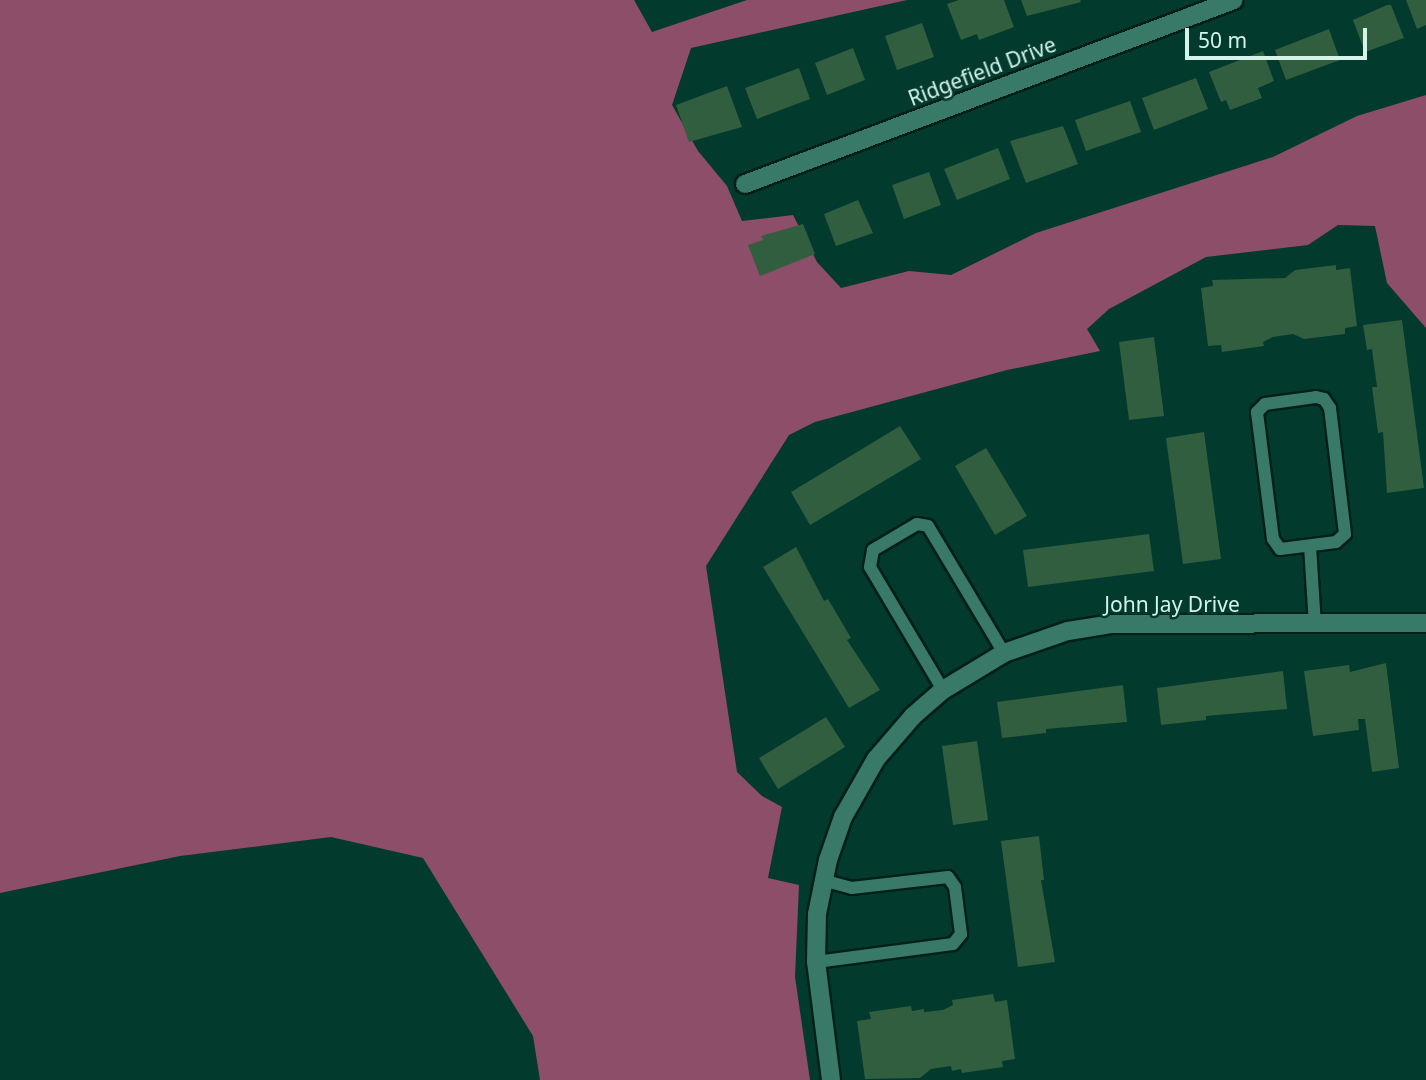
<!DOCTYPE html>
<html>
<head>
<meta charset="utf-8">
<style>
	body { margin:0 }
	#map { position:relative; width:1426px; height:1080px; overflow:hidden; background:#033a2e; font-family:"Noto Sans",sans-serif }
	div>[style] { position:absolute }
	.forest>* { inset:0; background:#8d4e6a }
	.building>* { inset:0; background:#305e3f }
	.roads { filter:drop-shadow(2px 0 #001f17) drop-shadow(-2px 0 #001f17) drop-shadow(0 2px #001f17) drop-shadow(0 -2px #001f17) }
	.lane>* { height:12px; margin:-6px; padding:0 6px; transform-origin:6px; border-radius:6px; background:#387967 }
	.street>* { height:18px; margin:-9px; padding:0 9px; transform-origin:9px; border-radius:9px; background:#387967 }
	span { translate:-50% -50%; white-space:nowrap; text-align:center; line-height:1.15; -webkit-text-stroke:5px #033a2e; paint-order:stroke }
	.street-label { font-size:21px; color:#d4f4e9 }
	.scale { position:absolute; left:1185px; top:28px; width:182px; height:32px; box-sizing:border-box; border:4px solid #d4f4e9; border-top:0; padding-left:9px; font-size:21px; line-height:24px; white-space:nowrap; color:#d4f4e9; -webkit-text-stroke:5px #033a2e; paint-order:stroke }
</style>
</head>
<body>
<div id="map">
	<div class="forest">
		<div style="clip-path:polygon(0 0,634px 0,652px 32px,747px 0,907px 0,691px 48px,672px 105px,698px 151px,727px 186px,742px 221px,793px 215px,817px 262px,841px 288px,909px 271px,951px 275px,1036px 233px,1273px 157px,1357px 116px,1426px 95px,1426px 328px,1387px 283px,1375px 226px,1338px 225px,1308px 245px,1206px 257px,1109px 309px,1087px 329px,1100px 351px,1007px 370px,815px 422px,789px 435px,706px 566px,737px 772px,762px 796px,782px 807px,768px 878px,799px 885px,795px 977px,810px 1080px,540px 1080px,533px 1036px,423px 858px,331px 837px,180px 856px,0 893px)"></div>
	</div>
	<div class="building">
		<div style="clip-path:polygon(959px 0,1004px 0,1014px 27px,979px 40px,977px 34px,961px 40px,947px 4px)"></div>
		<div style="clip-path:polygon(1021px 0,1080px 0,1081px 2px,1027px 16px)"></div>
		<div style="clip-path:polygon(1406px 0,1426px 0,1426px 25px,1417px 29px)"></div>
		<div style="clip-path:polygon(1387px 5px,1391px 5px,1404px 38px,1365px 52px,1353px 20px)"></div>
		<div style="clip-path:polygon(922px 23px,934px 57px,897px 70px,885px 36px)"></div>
		<div style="clip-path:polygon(1329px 29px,1340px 60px,1286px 80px,1275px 50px)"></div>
		<div style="clip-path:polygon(853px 48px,865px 80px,827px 95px,815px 63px)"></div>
		<div style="clip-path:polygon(1263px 51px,1274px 81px,1258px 88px,1262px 98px,1230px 110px,1226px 100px,1221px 102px,1209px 72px)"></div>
		<div style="clip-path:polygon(799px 68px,810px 99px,757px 119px,745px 88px)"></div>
		<div style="clip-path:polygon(1196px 78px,1208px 109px,1154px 130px,1142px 98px)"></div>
		<div style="clip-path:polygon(727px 86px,742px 127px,689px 142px,676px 105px)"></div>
		<div style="clip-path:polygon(1130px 101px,1141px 132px,1086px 151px,1075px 120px)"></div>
		<div style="clip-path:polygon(1063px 126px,1078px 164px,1026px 183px,1010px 141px)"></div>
		<div style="clip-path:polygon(998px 148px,1010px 179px,957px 200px,944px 169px)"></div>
		<div style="clip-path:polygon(929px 172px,941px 205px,904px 219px,892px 185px)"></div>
		<div style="clip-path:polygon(858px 200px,873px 233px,836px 246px,824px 214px)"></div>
		<div style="clip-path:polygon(803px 224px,815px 254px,760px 276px,748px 245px,763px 240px,761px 236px)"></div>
		<div style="clip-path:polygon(1336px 265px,1336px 270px,1350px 268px,1357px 326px,1345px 328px,1345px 334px,1304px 339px,1293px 334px,1273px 337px,1263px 342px,1264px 346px,1222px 352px,1221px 345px,1208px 346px,1201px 288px,1213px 286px,1212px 280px,1285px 278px,1295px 270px)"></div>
		<div style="clip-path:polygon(1402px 320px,1424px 488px,1387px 493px,1383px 432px,1378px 433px,1372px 387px,1377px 387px,1372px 349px,1367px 350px,1363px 325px)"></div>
		<div style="clip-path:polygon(1154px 337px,1164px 416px,1129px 420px,1119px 342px)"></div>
		<div style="clip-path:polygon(900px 426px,921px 459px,810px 525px,791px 492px)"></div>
		<div style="clip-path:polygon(1204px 432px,1221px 559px,1183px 564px,1166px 438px)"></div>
		<div style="clip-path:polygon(986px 448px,1027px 516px,995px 535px,955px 466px)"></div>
		<div style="clip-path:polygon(1149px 534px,1154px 571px,1028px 587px,1023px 550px)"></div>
		<div style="clip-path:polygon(796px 547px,824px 601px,828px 599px,851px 638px,847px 640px,880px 690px,849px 708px,763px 567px)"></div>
		<div style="clip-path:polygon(1386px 663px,1399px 768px,1372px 772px,1365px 719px,1358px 719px,1359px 730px,1313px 736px,1304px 671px,1349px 665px,1350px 672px)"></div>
		<div style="clip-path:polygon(1283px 671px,1287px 709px,1206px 716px,1206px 720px,1161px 725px,1157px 688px)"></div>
		<div style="clip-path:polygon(1123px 685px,1127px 722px,1046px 729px,1046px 733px,1002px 738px,997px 702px)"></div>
		<div style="clip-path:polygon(826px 717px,845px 747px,778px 789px,759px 758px)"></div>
		<div style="clip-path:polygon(977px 741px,988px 820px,953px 825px,942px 746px)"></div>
		<div style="clip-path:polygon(1039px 836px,1044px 880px,1041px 880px,1055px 962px,1018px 967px,1001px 841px)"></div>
		<div style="clip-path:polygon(993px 994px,995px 1002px,1007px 1000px,1015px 1059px,1002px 1061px,1003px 1067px,962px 1073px,961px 1069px,952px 1071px,951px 1066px,931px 1069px,920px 1078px,865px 1079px,857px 1021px,871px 1019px,869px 1012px,911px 1006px,912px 1011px,924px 1009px,924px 1012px,943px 1010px,953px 1005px,952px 1000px)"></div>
	</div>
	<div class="roads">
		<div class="lane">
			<div style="left:1316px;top:397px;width:8px;rotate:14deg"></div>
			<div style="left:1324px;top:399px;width:11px;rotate:56deg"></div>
			<div style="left:1330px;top:408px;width:127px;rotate:83.2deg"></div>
			<div style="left:1345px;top:534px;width:12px;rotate:138deg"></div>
			<div style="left:1336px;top:542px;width:56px;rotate:172.9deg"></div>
			<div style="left:1280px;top:549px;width:12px;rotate:-125deg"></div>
			<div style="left:1273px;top:539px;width:128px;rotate:-97.2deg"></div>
			<div style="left:1257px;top:412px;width:11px;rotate:-45deg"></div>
			<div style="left:1265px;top:404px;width:51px;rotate:-7.8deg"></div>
			<div style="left:1310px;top:546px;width:80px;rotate:86.4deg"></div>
			<div style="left:943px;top:690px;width:143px;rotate:-120.7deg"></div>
			<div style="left:870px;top:567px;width:17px;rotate:-80deg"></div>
			<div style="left:873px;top:550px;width:51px;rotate:-30.6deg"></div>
			<div style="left:917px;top:524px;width:11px;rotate:10deg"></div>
			<div style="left:928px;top:526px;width:148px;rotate:59.1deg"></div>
			<div style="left:816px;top:962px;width:138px;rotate:-7.5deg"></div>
			<div style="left:953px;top:944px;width:13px;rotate:-51deg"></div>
			<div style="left:961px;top:934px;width:47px;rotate:-97.3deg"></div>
			<div style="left:955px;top:887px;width:12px;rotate:-125deg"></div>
			<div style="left:948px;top:877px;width:97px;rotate:173.5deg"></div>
			<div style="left:852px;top:888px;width:30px;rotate:-165deg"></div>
		</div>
		<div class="street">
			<div style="left:745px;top:184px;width:522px;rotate:-20.62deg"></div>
			<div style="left:831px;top:1080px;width:119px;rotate:-97.2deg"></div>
			<div style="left:816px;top:962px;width:48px;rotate:-88.8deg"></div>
			<div style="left:817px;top:914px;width:55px;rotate:-78.5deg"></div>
			<div style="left:828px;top:860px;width:46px;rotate:-70.8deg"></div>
			<div style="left:843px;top:817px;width:67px;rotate:-60.4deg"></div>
			<div style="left:876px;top:759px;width:57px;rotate:-49.3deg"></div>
			<div style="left:913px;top:716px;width:40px;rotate:-41deg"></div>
			<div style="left:943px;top:690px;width:71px;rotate:-31.2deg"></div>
			<div style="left:1004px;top:653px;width:68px;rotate:-19deg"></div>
			<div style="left:1068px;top:631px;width:45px;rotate:-9deg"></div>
			<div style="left:1112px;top:624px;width:314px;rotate:-0.2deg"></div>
		</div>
	</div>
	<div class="street-label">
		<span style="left:982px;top:71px;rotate:-21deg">Ridgefield Drive</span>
		<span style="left:1172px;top:604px">John Jay Drive</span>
	</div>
	<div class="scale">50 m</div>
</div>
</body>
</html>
